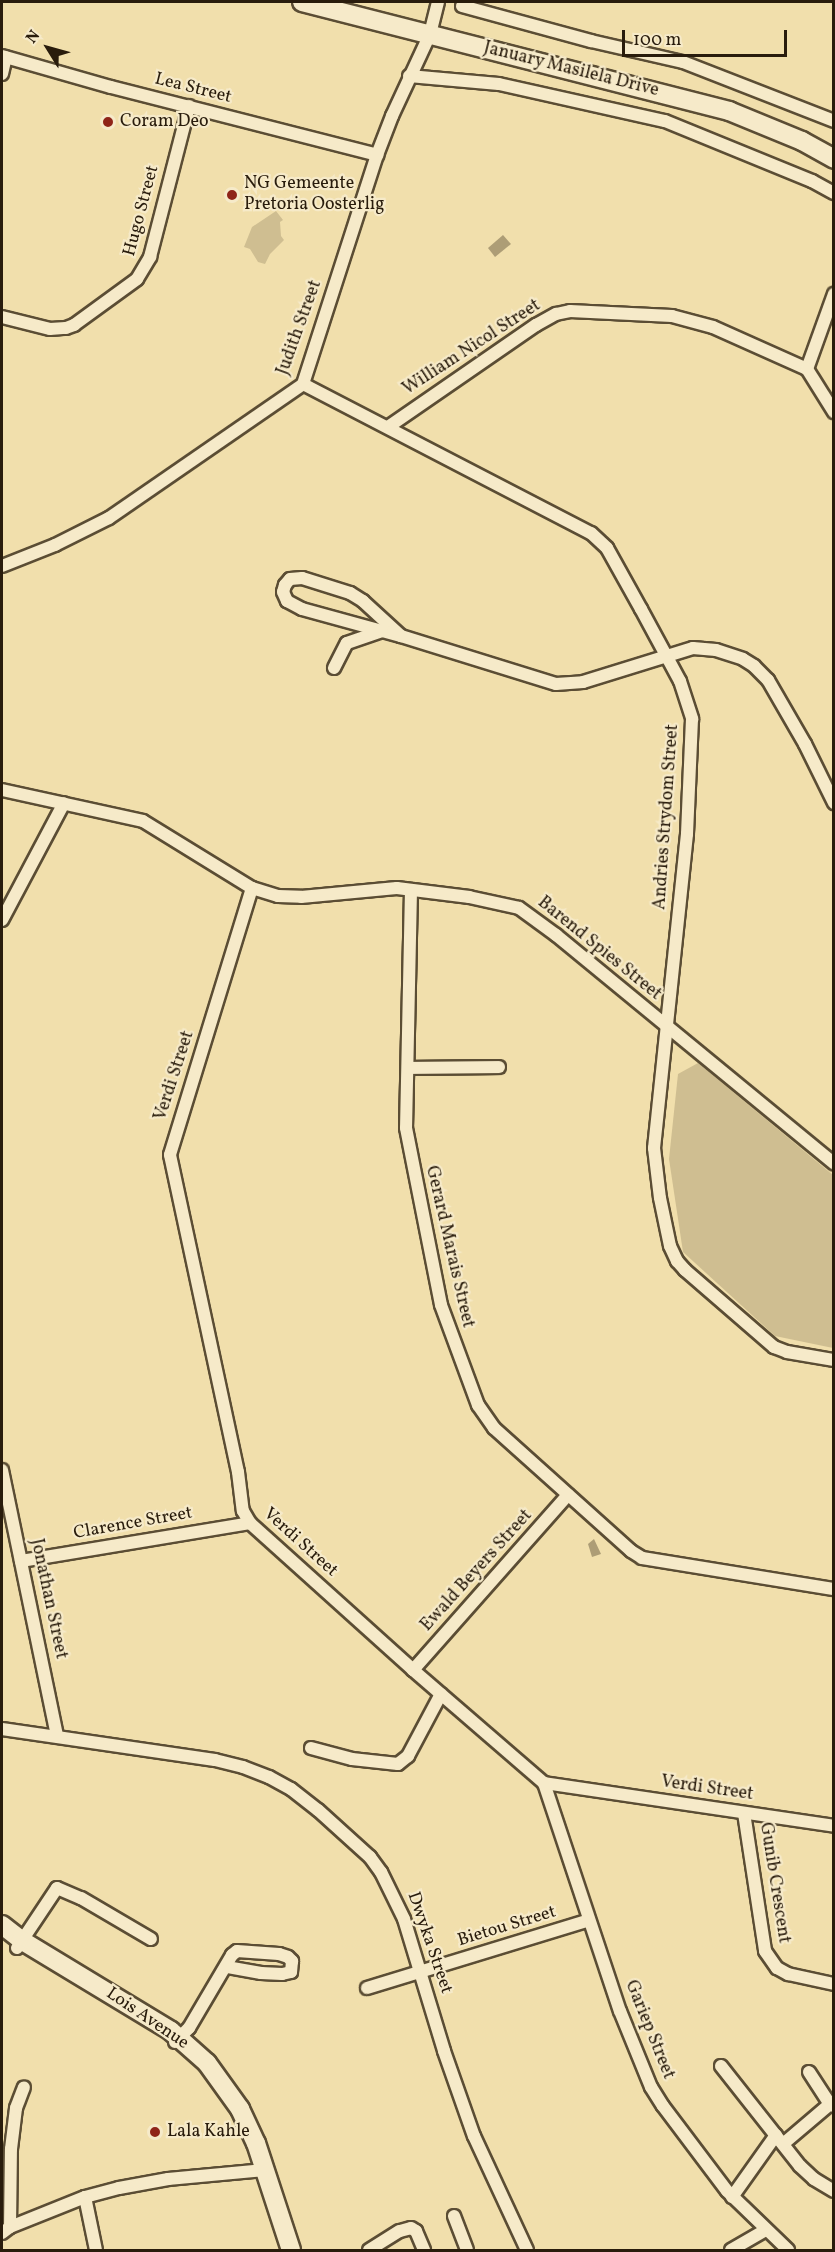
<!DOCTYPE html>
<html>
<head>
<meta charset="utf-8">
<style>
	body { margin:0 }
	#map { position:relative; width:835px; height:2252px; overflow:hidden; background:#f1dfac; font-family:Vollkorn,serif }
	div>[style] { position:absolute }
	.green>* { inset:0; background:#cfbe91 }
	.water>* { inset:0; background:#ad9d76 }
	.roads { filter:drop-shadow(2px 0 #5b4d34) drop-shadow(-2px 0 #5b4d34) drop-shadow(0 2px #5b4d34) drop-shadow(0 -2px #5b4d34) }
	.street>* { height:12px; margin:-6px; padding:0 6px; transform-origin:6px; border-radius:6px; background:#f6eac9 }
	.secondary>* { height:18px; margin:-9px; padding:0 9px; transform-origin:9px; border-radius:9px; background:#f6eac9 }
	.dots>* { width:16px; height:16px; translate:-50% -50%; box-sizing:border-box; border:3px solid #f6eac9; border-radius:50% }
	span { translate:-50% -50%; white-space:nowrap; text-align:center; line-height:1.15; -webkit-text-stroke:4.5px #f6eac9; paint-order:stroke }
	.street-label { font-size:18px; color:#291c0c }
	.poi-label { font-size:18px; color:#291c0c }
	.left { translate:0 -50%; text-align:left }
	.frame { position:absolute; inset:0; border:3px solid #291c0c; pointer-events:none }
	.north { position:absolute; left:18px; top:18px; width:60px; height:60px; -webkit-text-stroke:4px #f6eac9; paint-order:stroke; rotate:307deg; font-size:16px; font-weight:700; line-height:24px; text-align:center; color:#291c0c }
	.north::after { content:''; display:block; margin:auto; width:21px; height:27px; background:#291c0c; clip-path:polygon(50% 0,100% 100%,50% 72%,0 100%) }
	.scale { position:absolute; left:622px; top:30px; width:165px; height:27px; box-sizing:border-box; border:3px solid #291c0c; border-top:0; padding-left:8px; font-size:18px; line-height:21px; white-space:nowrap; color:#291c0c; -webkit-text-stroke:4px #f6eac9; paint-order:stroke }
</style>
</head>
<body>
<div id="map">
	<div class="green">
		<div style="clip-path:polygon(276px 211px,283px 220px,280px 222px,281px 236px,284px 240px,270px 254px,265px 264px,258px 262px,250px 249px,244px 247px,252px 227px)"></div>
		<div style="clip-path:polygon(698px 1063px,833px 1175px,833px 1348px,775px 1336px,683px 1252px,669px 1159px,678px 1074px)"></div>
	</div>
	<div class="water">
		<div style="clip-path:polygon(503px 235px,511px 244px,495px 257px,488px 248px)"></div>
		<div style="clip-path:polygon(594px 1539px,601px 1554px,592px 1557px,588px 1544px)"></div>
	</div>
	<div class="roads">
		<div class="street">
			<div style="left:462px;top:6px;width:134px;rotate:15.2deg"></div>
			<div style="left:591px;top:41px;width:94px;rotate:12.9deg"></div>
			<div style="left:683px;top:62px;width:162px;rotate:21.3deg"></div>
			<div style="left:2px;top:56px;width:113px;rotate:15.9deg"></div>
			<div style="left:111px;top:87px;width:275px;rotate:14.3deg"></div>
			<div style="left:2px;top:74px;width:17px;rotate:-77deg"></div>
			<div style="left:409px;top:76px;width:90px;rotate:5.1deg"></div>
			<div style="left:499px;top:84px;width:170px;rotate:12.6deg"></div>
			<div style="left:665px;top:121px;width:159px;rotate:22.2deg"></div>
			<div style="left:812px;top:181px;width:25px;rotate:29deg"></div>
			<div style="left:2px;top:317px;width:49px;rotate:14deg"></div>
			<div style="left:50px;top:329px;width:16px;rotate:-4deg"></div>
			<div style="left:66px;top:328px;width:9px;rotate:-21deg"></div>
			<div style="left:74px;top:325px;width:78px;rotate:-36.1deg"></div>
			<div style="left:137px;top:279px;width:26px;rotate:-59deg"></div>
			<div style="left:150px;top:257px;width:156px;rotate:-75.5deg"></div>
			<div style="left:807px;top:369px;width:80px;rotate:-70.2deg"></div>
			<div style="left:303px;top:384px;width:324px;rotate:27.4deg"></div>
			<div style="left:591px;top:533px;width:22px;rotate:43deg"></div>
			<div style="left:607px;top:548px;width:70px;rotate:60.9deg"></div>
			<div style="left:641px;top:609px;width:82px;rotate:61.6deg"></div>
			<div style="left:680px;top:681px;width:40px;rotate:72deg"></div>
			<div style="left:692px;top:719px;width:115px;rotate:92.5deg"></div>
			<div style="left:687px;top:834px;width:316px;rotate:96deg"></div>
			<div style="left:654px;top:1148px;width:50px;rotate:83.2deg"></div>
			<div style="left:660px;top:1198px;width:49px;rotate:78.2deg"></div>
			<div style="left:670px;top:1246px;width:17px;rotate:65deg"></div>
			<div style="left:677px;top:1261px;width:12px;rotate:48deg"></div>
			<div style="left:685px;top:1270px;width:118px;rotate:40.9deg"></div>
			<div style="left:774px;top:1347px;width:14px;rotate:21deg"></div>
			<div style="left:787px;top:1352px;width:48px;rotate:9.7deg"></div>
			<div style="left:388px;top:427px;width:180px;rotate:-34.6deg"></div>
			<div style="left:536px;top:325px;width:23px;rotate:-29deg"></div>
			<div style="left:556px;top:314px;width:14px;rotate:-12deg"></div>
			<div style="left:570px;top:311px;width:102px;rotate:2.8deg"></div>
			<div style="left:672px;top:316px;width:42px;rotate:15deg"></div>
			<div style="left:713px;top:327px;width:103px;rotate:24.1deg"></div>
			<div style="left:807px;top:369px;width:51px;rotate:57.9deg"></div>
			<div style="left:2px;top:566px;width:57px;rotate:-21.6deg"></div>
			<div style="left:55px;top:545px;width:60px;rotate:-26.6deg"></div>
			<div style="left:109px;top:518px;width:236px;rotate:-34.6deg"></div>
			<div style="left:303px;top:384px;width:241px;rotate:-72.1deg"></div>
			<div style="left:377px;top:155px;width:42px;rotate:-69deg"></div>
			<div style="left:392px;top:116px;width:90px;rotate:-65.1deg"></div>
			<div style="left:430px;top:34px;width:33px;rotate:-76deg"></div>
			<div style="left:401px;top:636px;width:52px;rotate:-137.4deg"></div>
			<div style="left:363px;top:601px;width:15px;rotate:-148deg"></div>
			<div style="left:350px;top:593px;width:50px;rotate:-162.6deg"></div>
			<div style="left:302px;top:578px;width:12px;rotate:175deg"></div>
			<div style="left:290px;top:579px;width:8px;rotate:130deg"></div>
			<div style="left:285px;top:585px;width:7px;rotate:106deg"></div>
			<div style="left:283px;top:592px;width:10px;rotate:66deg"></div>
			<div style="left:287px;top:601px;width:17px;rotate:28deg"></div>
			<div style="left:302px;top:609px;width:103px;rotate:15.3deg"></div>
			<div style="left:401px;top:636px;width:162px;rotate:17.2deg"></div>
			<div style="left:556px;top:684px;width:27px;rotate:-4deg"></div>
			<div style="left:583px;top:682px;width:115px;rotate:-17.2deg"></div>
			<div style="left:693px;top:648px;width:23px;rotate:5deg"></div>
			<div style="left:716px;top:650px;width:28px;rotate:18deg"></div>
			<div style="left:743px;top:659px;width:13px;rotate:32deg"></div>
			<div style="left:754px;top:666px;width:20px;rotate:45deg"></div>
			<div style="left:768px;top:680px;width:74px;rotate:60deg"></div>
			<div style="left:805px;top:744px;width:66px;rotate:63.8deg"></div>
			<div style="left:334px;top:668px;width:28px;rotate:-63deg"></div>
			<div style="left:347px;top:643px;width:37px;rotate:-19deg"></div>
			<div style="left:2px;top:790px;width:144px;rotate:12.4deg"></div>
			<div style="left:143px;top:821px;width:128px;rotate:31.6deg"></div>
			<div style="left:252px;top:888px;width:27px;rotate:17deg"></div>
			<div style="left:278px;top:896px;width:23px;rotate:2deg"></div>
			<div style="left:301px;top:897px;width:96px;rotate:-5.4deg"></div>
			<div style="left:397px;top:888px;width:73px;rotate:7.1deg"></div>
			<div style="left:469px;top:897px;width:51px;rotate:12.4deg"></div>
			<div style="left:519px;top:908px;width:46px;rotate:36.1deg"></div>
			<div style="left:556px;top:935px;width:360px;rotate:39.4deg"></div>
			<div style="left:252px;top:888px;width:279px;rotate:107.1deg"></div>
			<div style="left:170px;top:1155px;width:324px;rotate:77.9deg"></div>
			<div style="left:238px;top:1472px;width:39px;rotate:83deg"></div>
			<div style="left:243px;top:1511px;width:14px;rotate:60deg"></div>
			<div style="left:250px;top:1523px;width:219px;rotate:42deg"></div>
			<div style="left:413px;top:1670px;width:173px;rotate:40.8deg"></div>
			<div style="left:544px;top:1783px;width:293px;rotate:8.4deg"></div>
			<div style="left:411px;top:890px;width:238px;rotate:91.2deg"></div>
			<div style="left:406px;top:1128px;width:180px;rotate:78.8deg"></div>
			<div style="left:441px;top:1305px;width:107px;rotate:69.7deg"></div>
			<div style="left:478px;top:1405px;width:28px;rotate:55deg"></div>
			<div style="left:494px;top:1428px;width:184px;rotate:41.9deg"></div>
			<div style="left:631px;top:1551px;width:13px;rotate:32deg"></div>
			<div style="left:642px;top:1558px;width:194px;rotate:9.2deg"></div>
			<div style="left:2px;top:920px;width:132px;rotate:-62.1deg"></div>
			<div style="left:408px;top:1068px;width:91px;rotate:-0.6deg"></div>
			<div style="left:2px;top:1470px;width:272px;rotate:78.3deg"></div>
			<div style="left:21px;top:1561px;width:232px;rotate:-9.4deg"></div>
			<div style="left:413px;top:1670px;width:234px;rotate:-48.5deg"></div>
			<div style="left:2px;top:1729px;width:215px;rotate:8.3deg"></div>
			<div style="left:215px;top:1760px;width:29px;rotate:14deg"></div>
			<div style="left:243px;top:1767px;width:28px;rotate:21deg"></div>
			<div style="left:269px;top:1777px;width:25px;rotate:29deg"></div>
			<div style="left:291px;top:1789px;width:34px;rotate:38deg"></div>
			<div style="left:318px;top:1810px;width:70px;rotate:42.1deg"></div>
			<div style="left:370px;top:1857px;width:19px;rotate:54deg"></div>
			<div style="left:381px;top:1872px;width:52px;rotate:63.9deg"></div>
			<div style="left:404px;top:1919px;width:138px;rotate:73.1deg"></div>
			<div style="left:444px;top:2051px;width:90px;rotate:70.6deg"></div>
			<div style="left:474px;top:2136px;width:126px;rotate:65.1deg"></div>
			<div style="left:311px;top:1748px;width:42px;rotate:15deg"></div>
			<div style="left:352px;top:1759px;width:46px;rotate:6.2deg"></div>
			<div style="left:398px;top:1764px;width:13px;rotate:-39deg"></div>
			<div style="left:408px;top:1756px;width:70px;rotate:-62deg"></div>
			<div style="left:544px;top:1783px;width:240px;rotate:71.6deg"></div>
			<div style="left:620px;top:2011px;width:82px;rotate:67.8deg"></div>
			<div style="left:651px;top:2087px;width:22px;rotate:58deg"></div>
			<div style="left:663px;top:2106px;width:106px;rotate:53deg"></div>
			<div style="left:727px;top:2191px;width:85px;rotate:44deg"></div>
			<div style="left:744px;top:1813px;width:140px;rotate:81.3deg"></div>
			<div style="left:765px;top:1951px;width:21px;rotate:55deg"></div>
			<div style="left:777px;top:1968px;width:13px;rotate:29deg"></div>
			<div style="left:788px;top:1974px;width:47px;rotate:12.3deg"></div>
			<div style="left:17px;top:1948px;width:72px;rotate:-56.3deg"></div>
			<div style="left:57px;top:1888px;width:26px;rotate:23deg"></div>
			<div style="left:81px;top:1898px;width:81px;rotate:30.4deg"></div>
			<div style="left:367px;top:1988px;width:232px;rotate:-17deg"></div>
			<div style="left:175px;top:2042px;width:20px;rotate:-45deg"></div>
			<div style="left:189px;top:2028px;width:85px;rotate:-59.5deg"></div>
			<div style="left:232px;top:1955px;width:6px;rotate:-39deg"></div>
			<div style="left:237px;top:1951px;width:42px;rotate:4.1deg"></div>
			<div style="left:279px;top:1954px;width:9px;rotate:18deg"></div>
			<div style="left:288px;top:1957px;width:6px;rotate:45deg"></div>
			<div style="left:292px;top:1961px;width:11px;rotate:95deg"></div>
			<div style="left:291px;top:1972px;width:9px;rotate:167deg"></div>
			<div style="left:282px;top:1974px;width:21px;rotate:-177deg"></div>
			<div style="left:261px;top:1973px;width:35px;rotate:-170deg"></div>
			<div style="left:721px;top:2066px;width:127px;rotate:51.7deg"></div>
			<div style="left:800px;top:2166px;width:19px;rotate:43deg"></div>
			<div style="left:814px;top:2179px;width:23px;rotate:31deg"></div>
			<div style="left:809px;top:2072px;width:38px;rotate:57deg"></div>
			<div style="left:783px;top:2144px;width:62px;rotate:-40.4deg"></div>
			<div style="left:830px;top:2104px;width:4px;rotate:27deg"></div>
			<div style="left:85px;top:2197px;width:54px;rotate:78.3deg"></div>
			<div style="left:732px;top:2197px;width:76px;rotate:-54.6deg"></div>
			<div style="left:454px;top:2216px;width:36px;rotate:69deg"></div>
			<div style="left:10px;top:2227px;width:78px;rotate:-89.3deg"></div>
			<div style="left:11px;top:2149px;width:41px;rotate:-83deg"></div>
			<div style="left:16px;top:2108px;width:22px;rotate:-69deg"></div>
			<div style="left:2px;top:2233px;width:10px;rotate:-37deg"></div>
			<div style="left:10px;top:2227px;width:81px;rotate:-21.8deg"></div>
			<div style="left:85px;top:2197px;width:35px;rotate:-15deg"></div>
			<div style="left:119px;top:2188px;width:50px;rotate:-10.4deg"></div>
			<div style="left:168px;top:2179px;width:97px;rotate:-5.3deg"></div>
			<div style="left:369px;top:2250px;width:36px;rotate:-32deg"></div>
			<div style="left:400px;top:2231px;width:11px;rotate:-15deg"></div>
			<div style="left:411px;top:2228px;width:6px;rotate:31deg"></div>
			<div style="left:416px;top:2231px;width:21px;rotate:67deg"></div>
			<div style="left:731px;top:2250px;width:39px;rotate:-30deg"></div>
		</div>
		<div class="secondary">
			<div style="left:302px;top:2px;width:441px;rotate:14.3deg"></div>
			<div style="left:729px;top:111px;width:79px;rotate:22.3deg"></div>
			<div style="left:802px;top:141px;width:37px;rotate:29deg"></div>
			<div style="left:2px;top:1925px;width:24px;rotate:38deg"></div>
			<div style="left:21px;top:1940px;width:175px;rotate:31.2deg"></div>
			<div style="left:171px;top:2031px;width:48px;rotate:41.6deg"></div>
			<div style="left:207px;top:2063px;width:57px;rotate:54.3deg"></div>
			<div style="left:240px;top:2109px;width:38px;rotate:65deg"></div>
			<div style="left:256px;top:2143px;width:113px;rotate:71.9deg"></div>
		</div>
	</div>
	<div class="dots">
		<div style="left:108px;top:122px;background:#8f2418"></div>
		<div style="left:232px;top:195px;background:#8f2418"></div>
		<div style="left:155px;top:2132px;background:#8f2418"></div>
	</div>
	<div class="street-label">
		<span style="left:571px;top:70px;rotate:14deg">January Masilela Drive</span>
		<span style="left:193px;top:89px;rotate:14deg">Lea Street</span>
		<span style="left:142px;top:211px;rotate:-75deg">Hugo Street</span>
		<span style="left:300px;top:328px;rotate:-70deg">Judith Street</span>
		<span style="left:472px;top:348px;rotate:-33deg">William Nicol Street</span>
		<span style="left:667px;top:817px;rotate:-86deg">Andries Strydom Street</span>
		<span style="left:599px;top:949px;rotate:39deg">Barend Spies Street</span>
		<span style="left:175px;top:1076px;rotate:-72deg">Verdi Street</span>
		<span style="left:449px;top:1247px;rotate:77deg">Gerard Marais Street</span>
		<span style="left:133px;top:1524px;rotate:-10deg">Clarence Street</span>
		<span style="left:300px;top:1543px;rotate:42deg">Verdi Street</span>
		<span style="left:477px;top:1571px;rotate:-48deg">Ewald Beyers Street</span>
		<span style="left:48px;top:1599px;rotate:78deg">Jonathan Street</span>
		<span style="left:707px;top:1789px;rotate:8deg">Verdi Street</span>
		<span style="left:774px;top:1883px;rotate:81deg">Gunib Crescent</span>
		<span style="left:507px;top:1927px;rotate:-17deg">Bietou Street</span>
		<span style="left:429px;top:1943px;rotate:71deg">Dwyka Street</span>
		<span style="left:147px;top:2019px;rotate:34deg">Lois Avenue</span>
		<span style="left:649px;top:2030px;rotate:68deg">Gariep Street</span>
	</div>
	<div class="poi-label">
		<span class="left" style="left:120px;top:122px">Coram Deo</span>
		<span class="left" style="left:244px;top:195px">NG Gemeente<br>Pretoria Oosterlig</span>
		<span class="left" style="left:167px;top:2132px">Lala Kahle</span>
	</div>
	<div class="frame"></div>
	<div class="north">N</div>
	<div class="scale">100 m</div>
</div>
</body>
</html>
